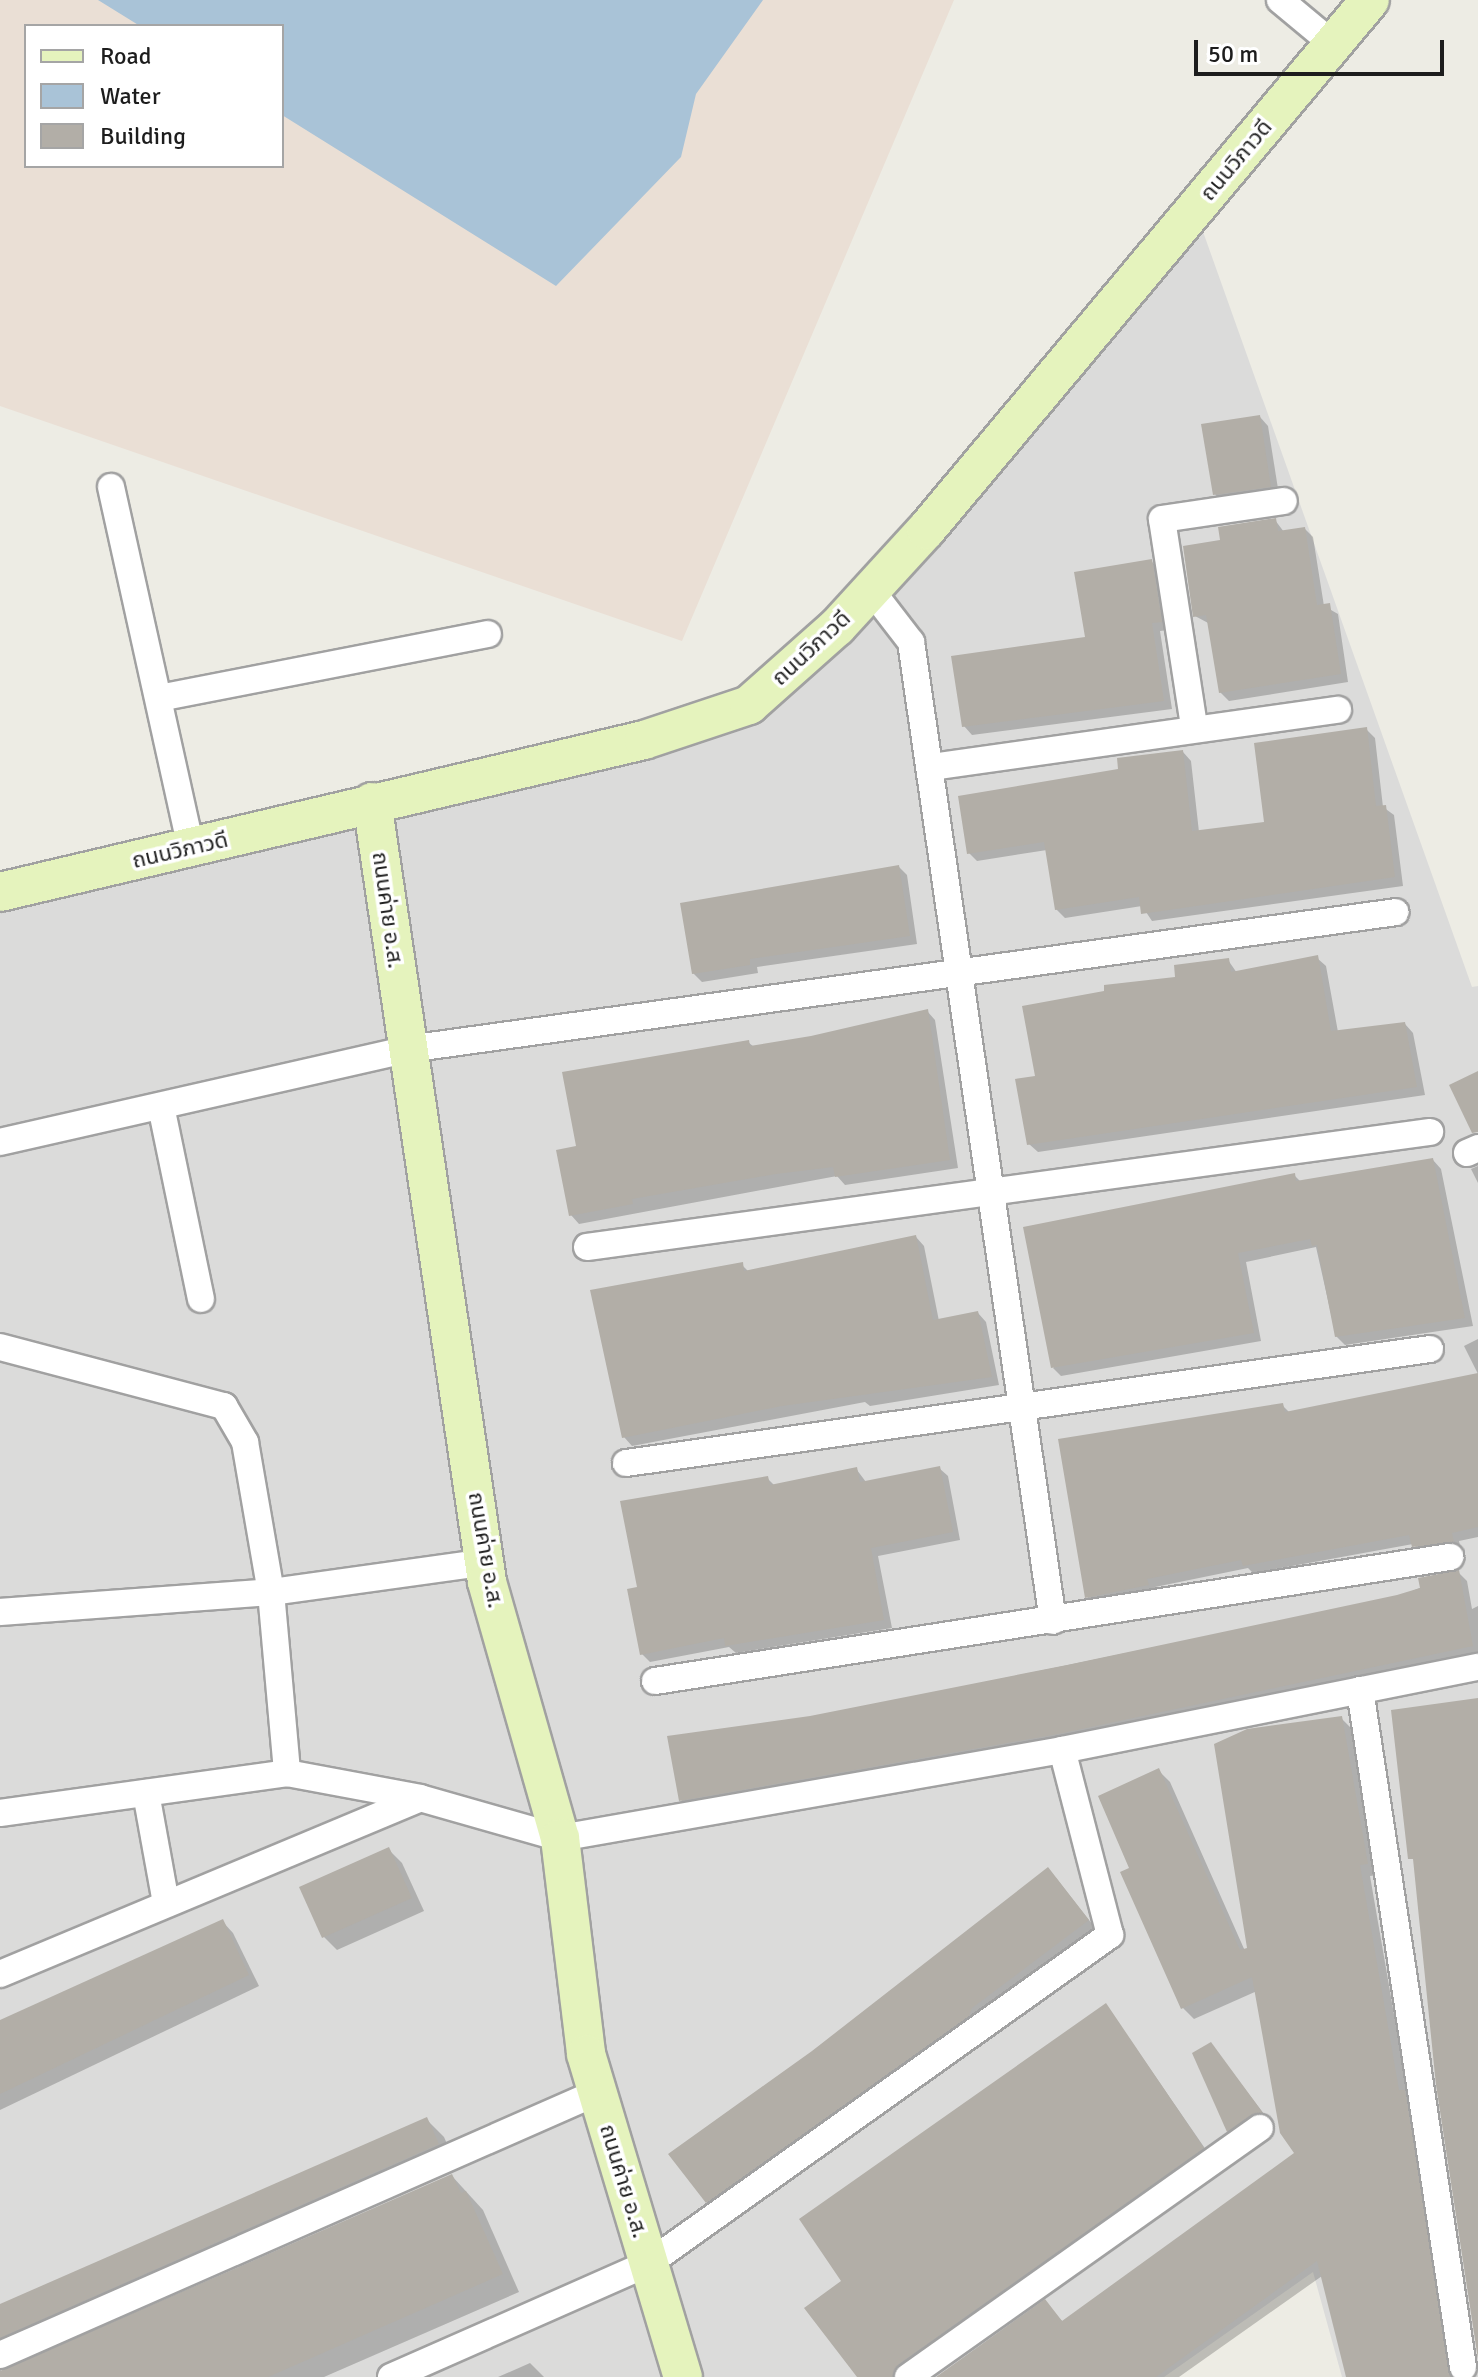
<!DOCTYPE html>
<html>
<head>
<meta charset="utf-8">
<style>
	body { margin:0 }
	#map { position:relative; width:1478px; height:2377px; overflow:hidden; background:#edece4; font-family:Signika,"Noto Sans Thai",sans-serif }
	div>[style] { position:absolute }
	.residential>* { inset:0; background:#dbdbda }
	.military>* { inset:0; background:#eadfd5 }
	.water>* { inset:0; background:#a9c3d7 }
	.shadow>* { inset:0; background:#0003 }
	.building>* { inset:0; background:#b2aea7 }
	.roads { filter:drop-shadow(2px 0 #a1a1a1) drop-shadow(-2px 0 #a1a1a1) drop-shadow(0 2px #a1a1a1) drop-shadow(0 -2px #a1a1a1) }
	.street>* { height:26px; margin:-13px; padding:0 13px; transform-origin:13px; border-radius:13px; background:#fff }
	.secondary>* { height:38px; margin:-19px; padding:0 19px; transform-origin:19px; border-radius:19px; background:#e5f3bd }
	span { translate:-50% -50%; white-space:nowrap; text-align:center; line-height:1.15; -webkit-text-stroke:7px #fff; paint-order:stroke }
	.street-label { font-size:22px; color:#1d1d1d }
	.legend { position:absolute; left:24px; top:24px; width:260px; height:144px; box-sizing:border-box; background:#fff; border:2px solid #a5a5a5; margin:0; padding:10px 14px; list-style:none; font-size:24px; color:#1d1d1d }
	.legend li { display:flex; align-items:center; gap:16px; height:40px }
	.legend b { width:40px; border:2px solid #a5a5a5 }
	.scale { position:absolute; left:1194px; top:40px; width:250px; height:36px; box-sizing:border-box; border:4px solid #1d1d1d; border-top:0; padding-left:10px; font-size:24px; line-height:28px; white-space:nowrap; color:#1d1d1d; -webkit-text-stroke:6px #fff; paint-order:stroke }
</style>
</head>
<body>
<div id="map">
	<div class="residential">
		<div style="clip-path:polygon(1196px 212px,1472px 987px,1478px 986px,1478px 2377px,1342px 2377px,1313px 2272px,1164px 2377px,0 2377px,0 896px,751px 711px)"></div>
	</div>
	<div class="military">
		<div style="clip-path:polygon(evenodd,0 0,954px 0,682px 641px,0 406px,0 0,26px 26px,282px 26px,282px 166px,26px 166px,26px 26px)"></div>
	</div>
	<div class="water">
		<div style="clip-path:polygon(98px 0,763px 0,696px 94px,681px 157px,556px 286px,282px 115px,282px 26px,140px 26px)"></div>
	</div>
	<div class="shadow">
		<div style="clip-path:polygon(1260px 417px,1268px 426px,1279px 495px,1223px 503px,1215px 494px)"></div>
		<div style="clip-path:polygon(1275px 520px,1284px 532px,1305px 529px,1313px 537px,1324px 606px,1338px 614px,1348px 682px,1229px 701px,1220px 692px,1210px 624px,1195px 616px,1222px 542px)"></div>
		<div style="clip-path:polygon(1151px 561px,1160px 570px,1169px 630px,1160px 631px,1172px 709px,972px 735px,964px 726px,1087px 639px)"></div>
		<div style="clip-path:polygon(1366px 729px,1375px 738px,1383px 807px,1394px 815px,1403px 886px,1152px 921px,1142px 906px,1065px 918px,1056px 909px,1047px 850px,977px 861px,969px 853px,1120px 771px,1183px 752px,1191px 761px,1199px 832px,1266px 823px)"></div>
		<div style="clip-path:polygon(899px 867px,907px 875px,917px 944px,757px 967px,758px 973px,702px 982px,693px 973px)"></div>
		<div style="clip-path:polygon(1317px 958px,1326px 966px,1338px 1032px,1405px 1024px,1413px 1033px,1425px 1095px,1038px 1152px,1029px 1144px,1037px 1077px,1177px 978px,1228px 960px,1237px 973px)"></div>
		<div style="clip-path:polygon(927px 1011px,935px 1020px,958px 1168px,845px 1185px,837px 1176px,579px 1224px,571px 1215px,748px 1042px,754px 1047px,811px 1038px)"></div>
		<div style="clip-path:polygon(1433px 1160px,1441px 1169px,1473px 1326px,1345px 1345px,1336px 1336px,1316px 1247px,1246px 1262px,1261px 1341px,1061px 1376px,1053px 1368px,1294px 1175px,1301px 1182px)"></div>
		<div style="clip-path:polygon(1478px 1166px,1478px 1183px,1471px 1169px)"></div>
		<div style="clip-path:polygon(916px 1237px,924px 1246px,939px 1321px,978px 1313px,986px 1322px,999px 1385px,870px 1406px,865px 1402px,632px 1446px,624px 1437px,742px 1265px,749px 1272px)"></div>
		<div style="clip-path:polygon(1478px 1339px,1478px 1374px,1464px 1346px)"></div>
		<div style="clip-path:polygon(1478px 1375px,1478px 1537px,1459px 1541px,1461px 1550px,1422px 1554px,1413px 1544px,1253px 1573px,1248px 1568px,1155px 1587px,1156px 1593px,1095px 1605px,1087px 1597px,1282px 1405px,1290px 1413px)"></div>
		<div style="clip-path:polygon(939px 1468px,948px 1476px,960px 1540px,878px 1556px,892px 1628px,736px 1653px,729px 1647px,650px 1662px,642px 1654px,639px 1588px,767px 1478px,775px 1486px,857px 1470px,866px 1482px)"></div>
		<div style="clip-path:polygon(1458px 1572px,1467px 1581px,1472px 1609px,1478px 1606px,1478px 1655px,1003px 1752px,689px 1808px,681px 1800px,811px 1718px,1398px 1597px)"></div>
		<div style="clip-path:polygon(1341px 1718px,1352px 1729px,1378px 1875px,1370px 1876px,1457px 2377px,1347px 2377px,1322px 2276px,1179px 2377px,937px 2377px,1045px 2302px,1063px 2322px,1297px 2153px,1257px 1991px,1194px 2019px,1183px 2008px,1132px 1869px,1159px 1771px,1170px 1782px,1245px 1951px,1249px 1949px)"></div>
		<div style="clip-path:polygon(389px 1850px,402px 1863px,424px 1911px,337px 1950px,324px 1937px)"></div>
		<div style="clip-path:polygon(1056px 1878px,1096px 1929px,716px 2210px,707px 2202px)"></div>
		<div style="clip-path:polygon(222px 1921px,233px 1933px,259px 1986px,0 2110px,0 2022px)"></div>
		<div style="clip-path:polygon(1106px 2005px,1213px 2160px,908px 2377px,859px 2377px,843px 2281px)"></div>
		<div style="clip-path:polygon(1211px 2044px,1270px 2122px,1237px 2139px,1229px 2131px)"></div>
		<div style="clip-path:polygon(426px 2119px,444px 2137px,455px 2162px,11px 2357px,0 2372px,0 2306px)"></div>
		<div style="clip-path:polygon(452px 2176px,483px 2210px,519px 2292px,324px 2377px,0 2377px,0 2372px)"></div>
		<div style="clip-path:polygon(530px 2363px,544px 2377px,498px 2377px)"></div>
	</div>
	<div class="building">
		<div style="clip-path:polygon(1260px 415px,1271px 487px,1213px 495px,1201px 424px)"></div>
		<div style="clip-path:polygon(1276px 518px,1278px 531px,1305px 527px,1317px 605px,1330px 603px,1341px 674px,1219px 693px,1206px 615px,1193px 617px,1183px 546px,1220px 540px,1218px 527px)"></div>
		<div style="clip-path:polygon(1152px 559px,1162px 622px,1152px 623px,1164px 701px,962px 727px,951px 656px,1085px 637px,1074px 572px)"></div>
		<div style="clip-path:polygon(1367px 727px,1376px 806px,1386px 805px,1395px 877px,1141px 914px,1139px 897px,1055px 910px,1044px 842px,967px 854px,958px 796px,1118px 769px,1117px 758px,1183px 750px,1192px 831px,1264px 822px,1254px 743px)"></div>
		<div style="clip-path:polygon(899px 865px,910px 936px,750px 959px,750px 965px,692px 974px,680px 903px)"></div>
		<div style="clip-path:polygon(1318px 955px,1331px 1031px,1405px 1022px,1417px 1087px,1027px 1145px,1015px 1079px,1035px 1076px,1022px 1006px,1104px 991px,1104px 985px,1175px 977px,1174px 965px,1229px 958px,1231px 972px)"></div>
		<div style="clip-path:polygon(928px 1009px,950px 1160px,835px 1177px,833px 1167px,776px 1174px,632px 1199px,633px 1204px,569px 1216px,556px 1150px,576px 1146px,562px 1072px,749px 1040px,750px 1046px,811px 1036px)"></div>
		<div style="clip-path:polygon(1478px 1071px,1478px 1132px,1472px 1133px,1449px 1085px)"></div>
		<div style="clip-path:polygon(1433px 1158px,1465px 1318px,1335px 1337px,1317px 1245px,1312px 1246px,1310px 1239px,1238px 1253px,1254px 1333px,1051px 1368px,1023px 1227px,1295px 1173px,1296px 1181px)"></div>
		<div style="clip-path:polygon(916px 1235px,933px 1320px,978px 1311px,992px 1377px,782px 1406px,622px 1438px,590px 1290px,743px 1262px,744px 1271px)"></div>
		<div style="clip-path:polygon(1478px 1373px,1478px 1527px,1452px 1533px,1454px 1542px,1412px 1547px,1409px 1535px,1243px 1566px,1241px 1560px,1147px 1579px,1149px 1585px,1085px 1598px,1058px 1439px,1283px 1403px,1285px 1412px)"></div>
		<div style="clip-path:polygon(940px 1466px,953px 1532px,871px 1548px,884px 1620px,725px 1646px,724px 1638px,640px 1655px,627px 1589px,637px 1587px,620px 1501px,768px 1476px,770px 1485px,857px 1467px,860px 1482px)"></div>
		<div style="clip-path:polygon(1459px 1570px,1473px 1646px,1058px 1734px,679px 1801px,667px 1736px,810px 1716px,1067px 1665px,1397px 1595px,1420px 1588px,1418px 1578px)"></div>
		<div style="clip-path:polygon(1478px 1698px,1478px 2359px,1436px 2085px,1413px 1859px,1408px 1859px,1391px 1710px)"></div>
		<div style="clip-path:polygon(1342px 1716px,1368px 1864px,1360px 1865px,1399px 2090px,1405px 2090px,1451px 2377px,1346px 2377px,1317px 2261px,1156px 2377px,936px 2377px,1045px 2299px,1062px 2321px,1294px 2153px,1280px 2133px,1252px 1977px,1181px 2009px,1120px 1872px,1129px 1868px,1098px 1796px,1159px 1768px,1240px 1950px,1247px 1948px,1214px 1744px,1247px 1729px)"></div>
		<div style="clip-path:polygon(389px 1847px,412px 1898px,322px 1938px,299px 1887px)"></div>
		<div style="clip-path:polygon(1048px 1867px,1089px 1920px,972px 2008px,969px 2016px,706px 2203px,668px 2154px,812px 2051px)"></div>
		<div style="clip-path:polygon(223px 1919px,249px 1975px,0 2094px,0 2020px)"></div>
		<div style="clip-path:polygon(1106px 2003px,1204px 2148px,899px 2364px,892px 2377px,857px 2377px,804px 2308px,841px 2281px,799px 2219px)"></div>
		<div style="clip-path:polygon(1211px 2042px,1263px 2113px,1227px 2132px,1192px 2053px)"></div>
		<div style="clip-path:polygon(427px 2117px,439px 2144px,0 2338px,0 2304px)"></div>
		<div style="clip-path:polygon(452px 2174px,461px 2193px,466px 2191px,503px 2274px,268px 2377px,0 2377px,0 2371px)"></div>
	</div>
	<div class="roads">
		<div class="street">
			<div style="left:1280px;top:0;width:69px;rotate:39.7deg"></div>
			<div style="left:111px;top:487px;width:370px;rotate:77.5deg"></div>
			<div style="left:871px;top:590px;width:66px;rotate:52.4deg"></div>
			<div style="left:911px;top:642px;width:989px;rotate:81.75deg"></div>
			<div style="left:159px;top:698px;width:335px;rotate:-11deg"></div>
			<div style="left:1194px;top:726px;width:209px;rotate:-98.8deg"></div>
			<div style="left:1162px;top:519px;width:123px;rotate:-8.4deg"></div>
			<div style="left:931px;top:767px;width:411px;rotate:-8deg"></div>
			<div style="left:161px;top:1106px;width:197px;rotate:78.3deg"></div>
			<div style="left:0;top:1142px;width:418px;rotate:-12.8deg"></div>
			<div style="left:408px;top:1049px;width:997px;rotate:-7.89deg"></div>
			<div style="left:1467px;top:1153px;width:12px;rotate:-24deg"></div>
			<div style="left:587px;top:1247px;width:851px;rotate:-7.77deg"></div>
			<div style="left:0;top:1347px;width:232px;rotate:14.8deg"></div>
			<div style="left:224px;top:1406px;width:42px;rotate:59.7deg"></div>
			<div style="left:245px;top:1442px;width:152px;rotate:80.2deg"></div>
			<div style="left:271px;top:1592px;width:182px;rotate:84.9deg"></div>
			<div style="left:626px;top:1463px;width:812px;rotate:-8.07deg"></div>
			<div style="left:0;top:1612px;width:272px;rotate:-4.2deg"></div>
			<div style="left:271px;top:1592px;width:218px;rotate:-7.9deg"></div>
			<div style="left:655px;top:1681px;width:805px;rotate:-8.87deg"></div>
			<div style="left:1360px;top:1690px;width:685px;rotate:81.35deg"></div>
			<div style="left:146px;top:1793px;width:112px;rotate:79.7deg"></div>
			<div style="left:0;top:1813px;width:290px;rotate:-7.9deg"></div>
			<div style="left:287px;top:1773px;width:135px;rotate:10.6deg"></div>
			<div style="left:420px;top:1798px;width:146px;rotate:15.9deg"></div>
			<div style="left:560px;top:1838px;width:510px;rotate:-9.94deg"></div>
			<div style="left:1062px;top:1750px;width:424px;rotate:-11.3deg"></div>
			<div style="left:0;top:1974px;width:455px;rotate:-22.7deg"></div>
			<div style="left:0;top:2355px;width:653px;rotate:-23.74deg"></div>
			<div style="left:391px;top:2377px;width:282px;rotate:-23.8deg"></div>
			<div style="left:649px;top:2263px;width:566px;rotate:-35.43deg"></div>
			<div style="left:1110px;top:1935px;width:191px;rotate:-104.5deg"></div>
			<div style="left:908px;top:2377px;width:431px;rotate:-35.3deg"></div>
		</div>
		<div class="secondary">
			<div style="left:372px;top:802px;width:788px;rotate:81.61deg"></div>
			<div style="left:487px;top:1582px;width:266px;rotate:74.1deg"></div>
			<div style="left:560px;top:1838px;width:218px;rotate:83.1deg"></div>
			<div style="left:586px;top:2054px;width:337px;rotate:73.3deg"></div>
			<div style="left:0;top:892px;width:662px;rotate:-13.28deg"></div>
			<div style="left:644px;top:740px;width:111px;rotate:-18.4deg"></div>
			<div style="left:749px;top:705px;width:118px;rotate:-41.6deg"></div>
			<div style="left:837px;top:627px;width:132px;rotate:-47.5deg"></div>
			<div style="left:926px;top:530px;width:691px;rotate:-50.05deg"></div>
		</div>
	</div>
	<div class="street-label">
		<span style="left:1236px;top:160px;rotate:-50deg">ถนนวิภาวดี</span>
		<span style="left:811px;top:648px;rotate:-43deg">ถนนวิภาวดี</span>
		<span style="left:180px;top:850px;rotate:-13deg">ถนนวิภาวดี</span>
		<span style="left:388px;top:910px;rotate:82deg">ถนนค่าย อ.ส.</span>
		<span style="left:486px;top:1550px;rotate:80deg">ถนนค่าย อ.ส.</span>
		<span style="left:624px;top:2181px;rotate:73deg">ถนนค่าย อ.ส.</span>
	</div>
	<ul class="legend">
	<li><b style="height:10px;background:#e5f3bd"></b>Road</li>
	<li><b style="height:22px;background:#a9c3d7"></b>Water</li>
	<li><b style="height:22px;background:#b2aea7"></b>Building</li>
	</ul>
	<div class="scale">50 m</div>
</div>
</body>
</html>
